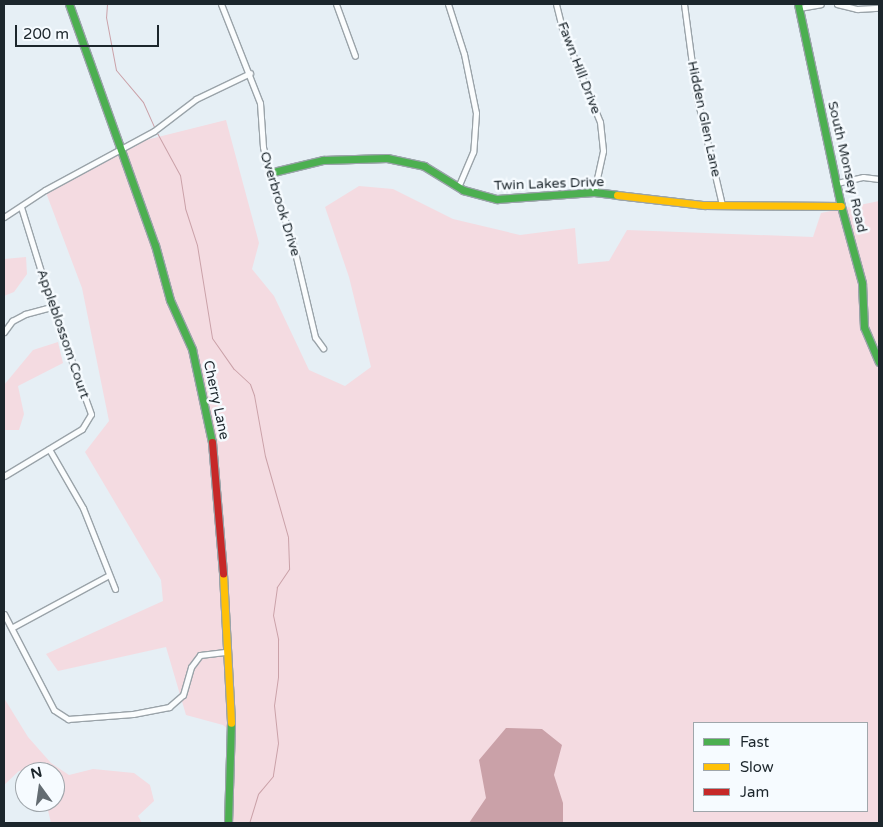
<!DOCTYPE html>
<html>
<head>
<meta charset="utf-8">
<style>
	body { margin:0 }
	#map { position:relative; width:883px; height:827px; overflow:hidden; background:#e6eff5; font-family:"Varela Round",sans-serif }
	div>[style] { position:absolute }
	.green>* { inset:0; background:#f4dbe1 }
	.water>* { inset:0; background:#caa1a8 }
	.stream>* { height:1px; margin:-0.5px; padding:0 0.5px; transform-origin:0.5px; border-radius:0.5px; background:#caa1a8 }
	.roads { filter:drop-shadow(1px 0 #9aa3a9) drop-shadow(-1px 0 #9aa3a9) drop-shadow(0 1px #9aa3a9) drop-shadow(0 -1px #9aa3a9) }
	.street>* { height:5px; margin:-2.5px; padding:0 2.5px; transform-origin:2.5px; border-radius:2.5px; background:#fbfdfe }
	.fast>* { height:7px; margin:-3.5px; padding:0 3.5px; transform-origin:3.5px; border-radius:3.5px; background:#4caf50 }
	.slow>* { height:7px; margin:-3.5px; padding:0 3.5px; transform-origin:3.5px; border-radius:3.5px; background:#ffc107 }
	.jam>* { height:7px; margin:-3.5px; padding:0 3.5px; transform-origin:3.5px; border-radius:3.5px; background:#c62828 }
	span { translate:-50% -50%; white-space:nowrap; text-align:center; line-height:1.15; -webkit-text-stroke:5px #f6fbff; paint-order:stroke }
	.street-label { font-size:14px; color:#1c262c }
	.frame { position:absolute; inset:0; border:5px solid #1c262c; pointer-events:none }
	.legend { position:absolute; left:693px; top:722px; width:175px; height:90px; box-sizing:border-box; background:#f6fbff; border:1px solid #9fa6ab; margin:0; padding:6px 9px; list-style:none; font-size:15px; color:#1c262c }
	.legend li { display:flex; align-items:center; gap:10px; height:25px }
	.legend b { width:25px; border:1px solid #9fa6ab }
	.north { position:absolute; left:15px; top:762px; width:50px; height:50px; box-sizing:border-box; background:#f6fbff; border:1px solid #9fa6ab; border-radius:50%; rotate:346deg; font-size:14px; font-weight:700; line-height:20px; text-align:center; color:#1c262c }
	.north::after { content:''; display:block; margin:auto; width:18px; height:22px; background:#636c72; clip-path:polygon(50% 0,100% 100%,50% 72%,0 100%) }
	.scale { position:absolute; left:15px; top:25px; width:144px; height:22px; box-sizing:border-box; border:2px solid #1c262c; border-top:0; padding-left:6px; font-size:15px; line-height:18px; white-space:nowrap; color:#1c262c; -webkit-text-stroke:4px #f6fbff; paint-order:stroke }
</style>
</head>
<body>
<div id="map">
	<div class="green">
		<div style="clip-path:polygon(evenodd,226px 120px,259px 243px,252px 269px,274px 296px,309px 370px,345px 386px,371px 367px,349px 277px,325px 207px,359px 186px,393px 189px,453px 219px,520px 235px,575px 228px,578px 264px,609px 261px,627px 230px,813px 237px,821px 213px,879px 201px,879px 823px,224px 823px,231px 732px,223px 725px,186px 715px,166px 647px,58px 671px,46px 654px,163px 601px,161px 580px,85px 452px,109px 421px,82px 288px,45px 190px,122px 146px,226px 120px,694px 723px,867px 723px,867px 811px,694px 811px,694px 723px)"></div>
		<div style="clip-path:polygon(26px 257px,27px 274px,14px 292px,4px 296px,4px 259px)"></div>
		<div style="clip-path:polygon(58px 342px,63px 363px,18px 386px,24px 414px,19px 430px,4px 430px,4px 385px,33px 350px)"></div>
		<div style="clip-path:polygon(4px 698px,28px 737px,51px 763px,69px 775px,93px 769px,134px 773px,150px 785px,154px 801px,138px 816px,142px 823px,51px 823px,46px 802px,55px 802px,55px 772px,19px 771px,4px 785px)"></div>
	</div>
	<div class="water">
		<div style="clip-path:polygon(506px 728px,542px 729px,562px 745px,554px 775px,563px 803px,563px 823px,469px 823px,486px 798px,479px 760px)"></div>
	</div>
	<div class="stream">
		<div style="left:107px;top:4px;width:13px;rotate:94deg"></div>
		<div style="left:106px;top:17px;width:54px;rotate:79.3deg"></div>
		<div style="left:116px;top:70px;width:42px;rotate:49.8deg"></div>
		<div style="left:143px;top:102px;width:27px;rotate:66deg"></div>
		<div style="left:156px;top:131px;width:50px;rotate:61.4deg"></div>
		<div style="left:180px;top:175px;width:33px;rotate:81deg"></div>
		<div style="left:185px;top:208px;width:39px;rotate:72deg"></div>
		<div style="left:197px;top:245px;width:94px;rotate:80.8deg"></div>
		<div style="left:212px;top:338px;width:38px;rotate:55deg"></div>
		<div style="left:234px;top:369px;width:22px;rotate:43deg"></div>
		<div style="left:250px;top:384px;width:12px;rotate:70deg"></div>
		<div style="left:254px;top:395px;width:62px;rotate:79.8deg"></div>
		<div style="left:265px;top:456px;width:84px;rotate:74.1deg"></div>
		<div style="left:288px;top:537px;width:32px;rotate:88deg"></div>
		<div style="left:289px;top:569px;width:22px;rotate:124deg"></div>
		<div style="left:277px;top:587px;width:28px;rotate:98deg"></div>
		<div style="left:273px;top:615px;width:25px;rotate:78deg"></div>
		<div style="left:278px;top:639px;width:38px;rotate:90deg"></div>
		<div style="left:278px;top:677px;width:28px;rotate:98deg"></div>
		<div style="left:274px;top:705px;width:38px;rotate:84deg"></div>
		<div style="left:278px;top:743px;width:33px;rotate:99deg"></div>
		<div style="left:273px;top:776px;width:23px;rotate:130deg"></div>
		<div style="left:258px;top:794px;width:30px;rotate:107deg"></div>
	</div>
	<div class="roads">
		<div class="street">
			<div style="left:221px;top:4px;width:106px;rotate:68.5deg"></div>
			<div style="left:260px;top:103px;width:44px;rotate:86.1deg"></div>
			<div style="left:263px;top:147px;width:27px;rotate:77deg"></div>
			<div style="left:269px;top:173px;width:75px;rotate:71.3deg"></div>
			<div style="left:293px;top:244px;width:96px;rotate:76.7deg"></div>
			<div style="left:315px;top:337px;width:14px;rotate:54deg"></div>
			<div style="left:336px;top:4px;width:55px;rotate:69.9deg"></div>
			<div style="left:448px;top:4px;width:52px;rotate:72.3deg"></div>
			<div style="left:464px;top:54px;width:60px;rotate:78.5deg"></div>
			<div style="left:476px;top:113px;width:39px;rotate:94deg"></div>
			<div style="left:473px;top:152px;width:38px;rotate:113deg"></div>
			<div style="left:556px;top:4px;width:25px;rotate:76deg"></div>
			<div style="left:562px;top:28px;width:101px;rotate:68deg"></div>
			<div style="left:600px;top:122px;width:29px;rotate:84deg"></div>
			<div style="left:603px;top:151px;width:42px;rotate:102.4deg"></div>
			<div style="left:684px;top:4px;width:91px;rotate:82.4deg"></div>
			<div style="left:696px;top:94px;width:114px;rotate:76.8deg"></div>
			<div style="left:837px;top:4px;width:21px;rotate:14deg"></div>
			<div style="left:857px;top:9px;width:22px;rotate:-3deg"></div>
			<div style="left:799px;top:8px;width:22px;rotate:-10deg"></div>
			<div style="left:837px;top:183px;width:27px;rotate:-13deg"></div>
			<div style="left:863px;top:177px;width:16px;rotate:7deg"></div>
			<div style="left:4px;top:217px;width:49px;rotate:-33.4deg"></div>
			<div style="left:45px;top:190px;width:124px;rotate:-28.4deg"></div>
			<div style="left:154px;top:131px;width:53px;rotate:-37.3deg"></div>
			<div style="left:196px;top:99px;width:60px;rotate:-25.7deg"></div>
			<div style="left:4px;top:332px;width:14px;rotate:-54deg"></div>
			<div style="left:12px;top:321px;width:15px;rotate:-28deg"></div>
			<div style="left:25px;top:314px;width:28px;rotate:-15deg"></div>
			<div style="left:49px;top:449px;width:68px;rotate:60deg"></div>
			<div style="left:83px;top:508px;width:87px;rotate:68.4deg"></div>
			<div style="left:4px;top:476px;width:91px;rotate:-31.1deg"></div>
			<div style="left:82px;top:429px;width:17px;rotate:-59deg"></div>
			<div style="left:91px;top:414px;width:114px;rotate:-110deg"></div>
			<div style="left:52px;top:307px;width:105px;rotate:-107.2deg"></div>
			<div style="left:4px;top:614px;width:108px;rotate:62.5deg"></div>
			<div style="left:54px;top:710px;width:17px;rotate:33deg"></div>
			<div style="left:68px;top:719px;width:65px;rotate:-4.4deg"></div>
			<div style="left:133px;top:714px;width:37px;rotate:-11deg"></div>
			<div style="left:169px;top:707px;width:18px;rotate:-41deg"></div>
			<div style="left:183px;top:695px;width:29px;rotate:-74deg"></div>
			<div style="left:191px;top:667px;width:15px;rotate:-53deg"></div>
			<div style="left:200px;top:655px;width:25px;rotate:-7deg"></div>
			<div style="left:13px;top:627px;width:109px;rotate:-28.4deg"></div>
		</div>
		<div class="fast">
			<div style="left:69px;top:4px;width:256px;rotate:70.4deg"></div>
			<div style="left:155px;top:245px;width:57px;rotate:74.7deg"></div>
			<div style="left:170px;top:300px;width:54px;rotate:65.8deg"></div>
			<div style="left:192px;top:349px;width:95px;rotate:77.9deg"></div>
			<div style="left:798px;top:4px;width:207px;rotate:78deg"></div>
			<div style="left:841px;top:206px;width:80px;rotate:74.7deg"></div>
			<div style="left:862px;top:283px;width:44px;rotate:87.4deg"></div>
			<div style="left:864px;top:327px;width:38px;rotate:67deg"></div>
			<div style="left:269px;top:173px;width:56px;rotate:-13.5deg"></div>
			<div style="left:323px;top:160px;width:64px;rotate:-1.8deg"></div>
			<div style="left:387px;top:158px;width:38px;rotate:12deg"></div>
			<div style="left:424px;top:166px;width:46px;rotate:31.6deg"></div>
			<div style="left:463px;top:190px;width:35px;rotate:15deg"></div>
			<div style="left:497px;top:199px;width:97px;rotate:-4.1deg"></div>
			<div style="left:594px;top:192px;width:23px;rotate:7deg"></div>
			<div style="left:228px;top:823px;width:100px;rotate:-88.3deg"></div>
		</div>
		<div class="slow">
			<div style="left:617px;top:195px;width:88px;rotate:6.6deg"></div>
			<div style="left:704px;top:205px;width:137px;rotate:0.4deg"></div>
			<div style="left:223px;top:574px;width:149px;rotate:86.9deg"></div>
		</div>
		<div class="jam">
			<div style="left:212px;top:442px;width:132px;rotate:85.2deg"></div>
		</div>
	</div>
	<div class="street-label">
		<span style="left:579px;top:68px;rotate:69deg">Fawn Hill Drive</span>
		<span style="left:704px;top:119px;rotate:78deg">Hidden Glen Lane</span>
		<span style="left:847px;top:167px;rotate:77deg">South Monsey Road</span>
		<span style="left:549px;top:184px;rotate:-2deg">Twin Lakes Drive</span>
		<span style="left:280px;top:204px;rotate:73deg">Overbrook Drive</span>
		<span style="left:63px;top:334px;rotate:71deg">Appleblossom Court</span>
		<span style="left:216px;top:400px;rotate:78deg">Cherry Lane</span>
	</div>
	<div class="frame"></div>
	<ul class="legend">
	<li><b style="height:6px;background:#4caf50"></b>Fast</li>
	<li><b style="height:6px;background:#ffc107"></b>Slow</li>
	<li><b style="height:6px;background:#c62828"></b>Jam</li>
	</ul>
	<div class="north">N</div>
	<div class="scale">200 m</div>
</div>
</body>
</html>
